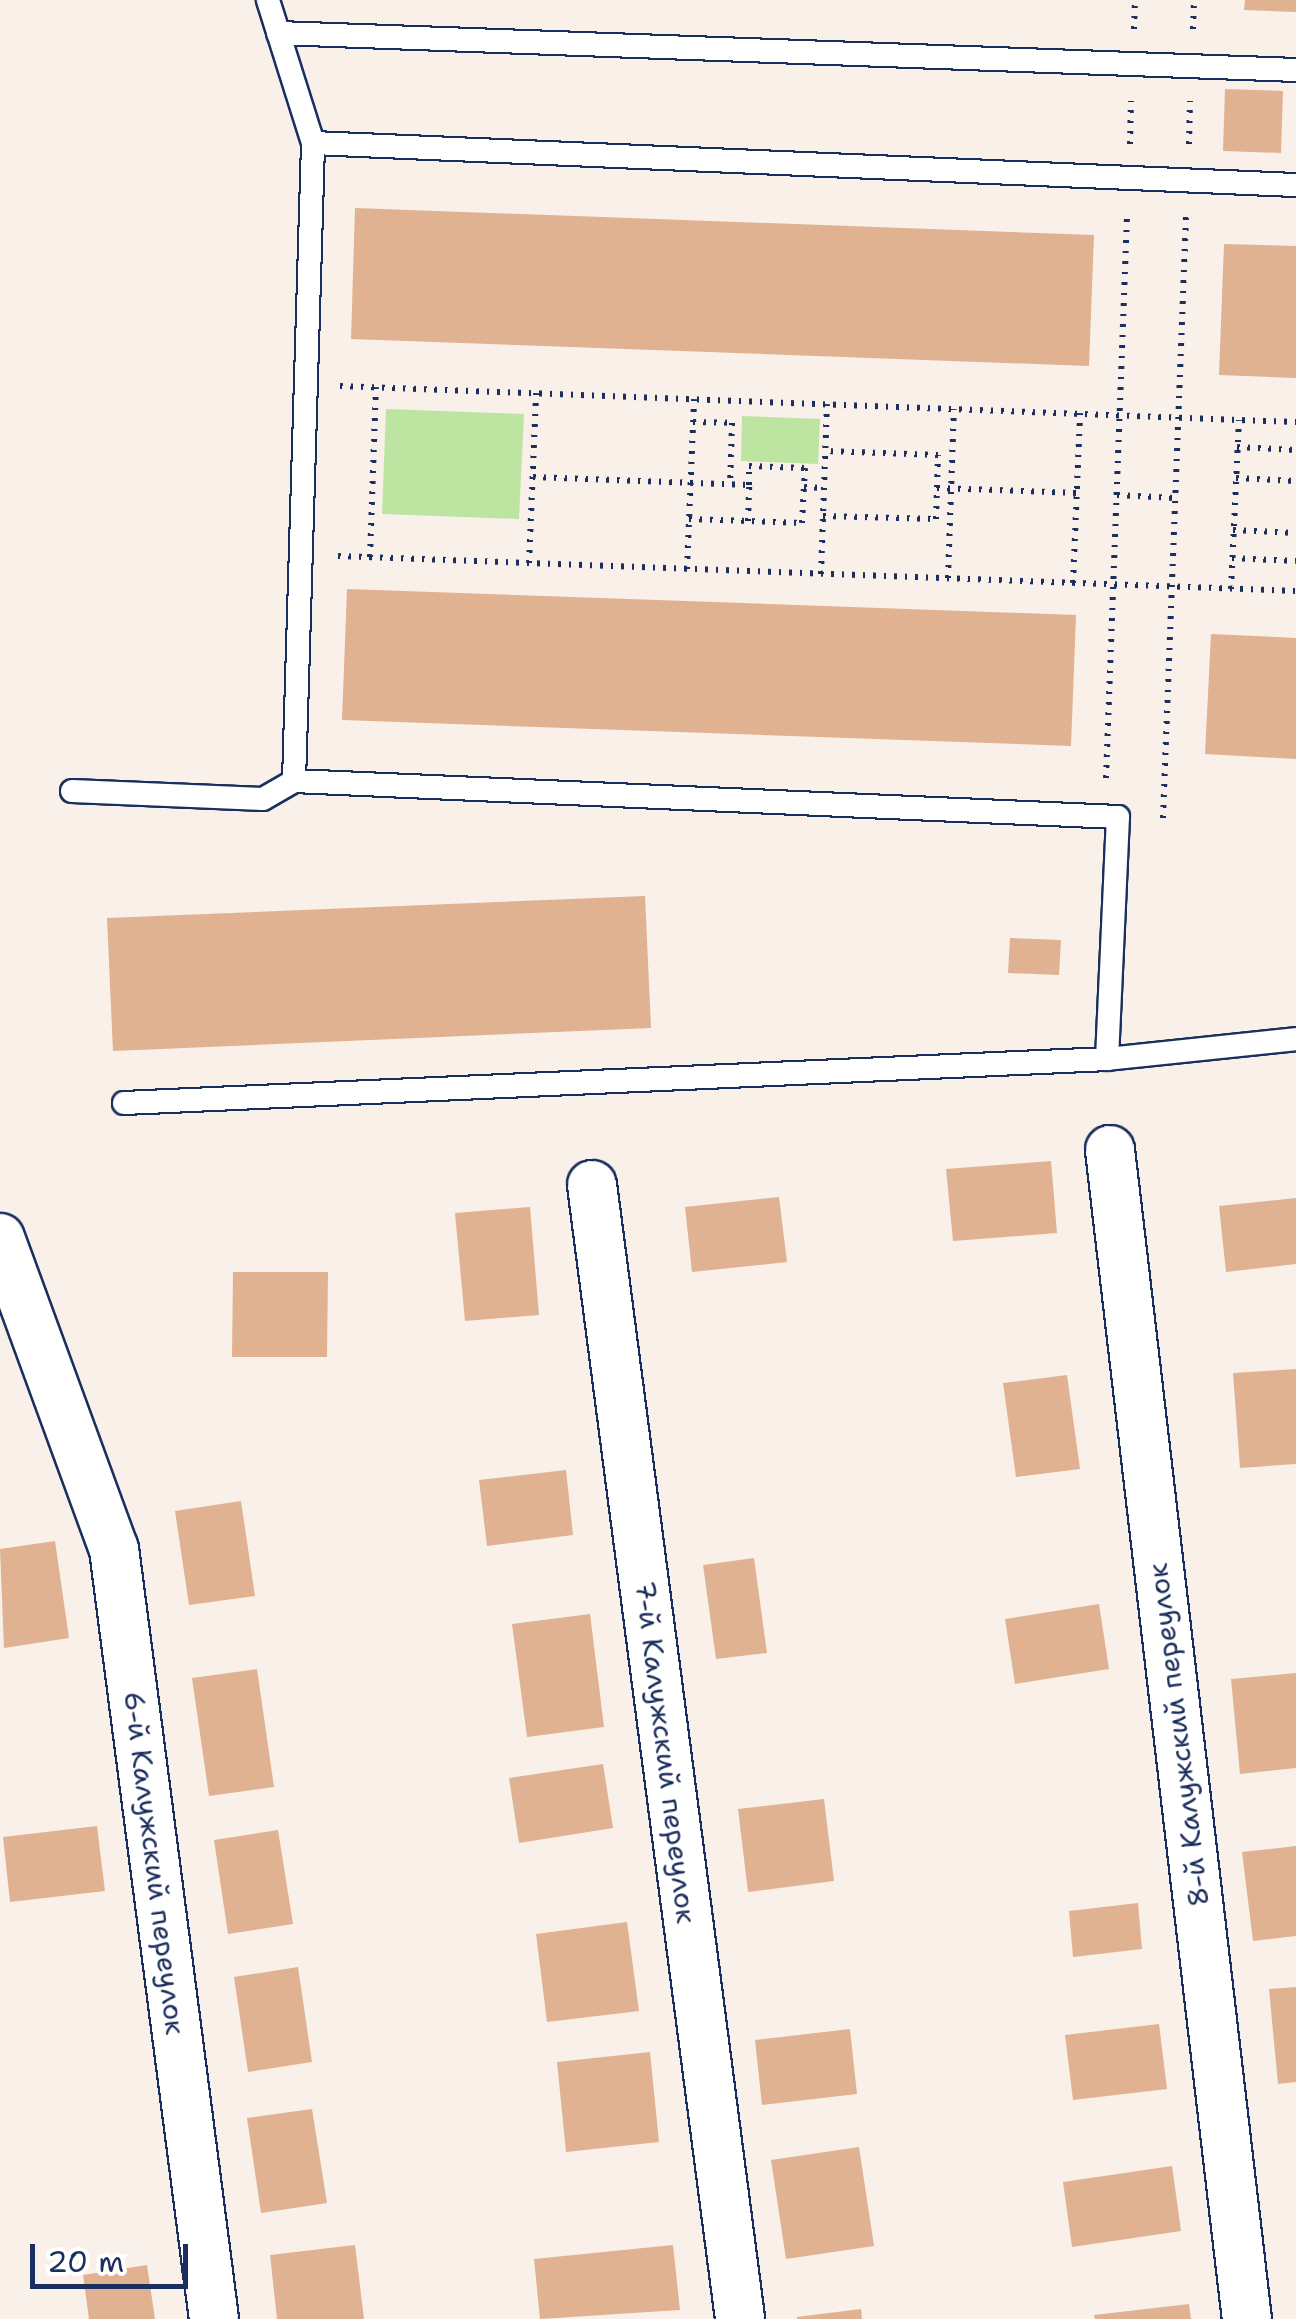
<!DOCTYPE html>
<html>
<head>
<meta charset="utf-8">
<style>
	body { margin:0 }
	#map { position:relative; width:1296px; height:2319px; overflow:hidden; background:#f9f0e9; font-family:"Shantell Sans",sans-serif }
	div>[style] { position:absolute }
	.green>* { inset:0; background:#bde5a1 }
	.building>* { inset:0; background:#e0b291 }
	.path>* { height:6px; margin-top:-3px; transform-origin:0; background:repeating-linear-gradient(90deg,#1b2f5e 0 2.5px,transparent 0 10.5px) }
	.roads { filter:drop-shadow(2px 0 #1b2f5e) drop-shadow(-2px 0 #1b2f5e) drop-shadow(0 2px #1b2f5e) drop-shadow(0 -2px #1b2f5e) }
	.lane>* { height:22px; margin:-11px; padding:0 11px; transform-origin:11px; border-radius:11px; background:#fff }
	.street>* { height:48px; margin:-24px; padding:0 24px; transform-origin:24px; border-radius:24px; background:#fff }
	span { translate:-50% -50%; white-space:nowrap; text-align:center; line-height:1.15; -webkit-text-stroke:9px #fff; paint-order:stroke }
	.street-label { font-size:28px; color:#1b2f5e }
	.scale { position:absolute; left:30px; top:2244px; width:158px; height:45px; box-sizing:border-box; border:5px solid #1b2f5e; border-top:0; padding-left:12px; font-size:30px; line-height:35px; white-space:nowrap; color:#1b2f5e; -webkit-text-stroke:8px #fff; paint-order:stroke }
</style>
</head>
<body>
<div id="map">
	<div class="green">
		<div style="clip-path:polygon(386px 409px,524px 414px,519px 519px,382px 514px)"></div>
		<div style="clip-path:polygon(742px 416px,820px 419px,818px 464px,741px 461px)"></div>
	</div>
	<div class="building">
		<div style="clip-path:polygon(1245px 0,1296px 0,1296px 12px,1244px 10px)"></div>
		<div style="clip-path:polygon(1225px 89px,1283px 91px,1281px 153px,1223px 151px)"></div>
		<div style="clip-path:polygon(355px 208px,1094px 235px,1089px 366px,351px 339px)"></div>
		<div style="clip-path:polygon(1224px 244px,1296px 246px,1296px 378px,1219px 375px)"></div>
		<div style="clip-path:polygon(347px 589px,1076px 615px,1071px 746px,342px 720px)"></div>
		<div style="clip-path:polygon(1211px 634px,1296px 638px,1296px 759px,1205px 754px)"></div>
		<div style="clip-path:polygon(645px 896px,651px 1028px,113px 1051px,107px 918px)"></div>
		<div style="clip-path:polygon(1010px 938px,1061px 940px,1059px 975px,1008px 973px)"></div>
		<div style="clip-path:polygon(1051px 1161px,1057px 1233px,953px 1241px,946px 1169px)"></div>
		<div style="clip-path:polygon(779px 1197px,787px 1262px,692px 1272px,685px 1207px)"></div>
		<div style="clip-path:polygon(1296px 1198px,1296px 1264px,1226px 1272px,1219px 1206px)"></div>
		<div style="clip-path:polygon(530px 1207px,539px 1315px,465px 1321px,455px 1213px)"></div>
		<div style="clip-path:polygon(233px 1272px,328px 1272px,327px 1357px,232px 1357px)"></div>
		<div style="clip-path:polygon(1296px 1369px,1296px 1464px,1240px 1468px,1233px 1373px)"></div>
		<div style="clip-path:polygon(1067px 1375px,1080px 1469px,1016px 1477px,1003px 1383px)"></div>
		<div style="clip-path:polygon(566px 1470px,573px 1535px,487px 1546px,479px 1480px)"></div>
		<div style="clip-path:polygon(241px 1501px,255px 1596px,189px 1605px,175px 1511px)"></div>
		<div style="clip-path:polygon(55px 1541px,69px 1638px,4px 1648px,0 1549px)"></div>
		<div style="clip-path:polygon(754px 1558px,767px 1653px,716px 1659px,703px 1565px)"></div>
		<div style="clip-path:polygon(1099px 1604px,1109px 1669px,1015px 1684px,1005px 1619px)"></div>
		<div style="clip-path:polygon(590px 1614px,604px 1727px,527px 1737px,512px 1624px)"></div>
		<div style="clip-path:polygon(257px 1669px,274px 1787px,209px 1796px,192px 1678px)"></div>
		<div style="clip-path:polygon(1296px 1673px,1296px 1768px,1240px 1774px,1231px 1679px)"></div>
		<div style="clip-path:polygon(603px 1764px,613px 1828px,519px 1843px,509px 1778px)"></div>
		<div style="clip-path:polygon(824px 1799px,834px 1881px,748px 1892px,738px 1809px)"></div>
		<div style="clip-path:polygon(97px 1826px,105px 1891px,10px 1902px,3px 1837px)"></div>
		<div style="clip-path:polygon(278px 1830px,293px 1924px,228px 1934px,214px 1840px)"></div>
		<div style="clip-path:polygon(1296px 1846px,1296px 1936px,1253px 1941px,1242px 1852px)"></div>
		<div style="clip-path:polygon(1138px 1903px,1142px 1949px,1073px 1957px,1069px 1911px)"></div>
		<div style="clip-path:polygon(627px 1922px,639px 2011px,547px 2022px,536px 1934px)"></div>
		<div style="clip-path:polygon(298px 1967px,312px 2062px,248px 2072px,234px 1977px)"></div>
		<div style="clip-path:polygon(1296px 1987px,1296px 2082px,1278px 2084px,1269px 1989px)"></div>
		<div style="clip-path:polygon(1159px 2024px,1167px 2089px,1073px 2100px,1065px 2035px)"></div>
		<div style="clip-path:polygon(850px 2029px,857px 2094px,762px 2105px,755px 2040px)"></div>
		<div style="clip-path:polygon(650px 2052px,659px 2142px,566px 2152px,557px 2062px)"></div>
		<div style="clip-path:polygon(312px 2109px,327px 2203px,261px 2213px,247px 2118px)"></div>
		<div style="clip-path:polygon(859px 2147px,874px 2246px,786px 2259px,771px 2160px)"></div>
		<div style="clip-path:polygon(1172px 2166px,1181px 2231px,1072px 2247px,1063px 2182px)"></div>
		<div style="clip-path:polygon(355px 2245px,364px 2319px,277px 2319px,270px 2255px)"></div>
		<div style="clip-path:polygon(673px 2245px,680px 2310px,540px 2319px,534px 2259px)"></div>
		<div style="clip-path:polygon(147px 2265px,155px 2319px,89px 2319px,83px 2275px)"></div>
		<div style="clip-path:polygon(1189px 2304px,1191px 2319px,1095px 2319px,1094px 2315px)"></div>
		<div style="clip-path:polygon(861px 2309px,862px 2319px,797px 2319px,797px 2317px)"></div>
	</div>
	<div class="path">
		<div style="left:1134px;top:29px;width:29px;rotate:-88deg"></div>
		<div style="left:1193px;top:29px;width:29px;rotate:-88deg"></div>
		<div style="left:1130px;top:144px;width:43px;rotate:-88.7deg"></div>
		<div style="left:1189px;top:144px;width:43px;rotate:-88.7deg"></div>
		<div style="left:340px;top:386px;width:957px;rotate:2.16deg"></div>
		<div style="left:693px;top:422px;width:39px;rotate:1deg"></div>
		<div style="left:732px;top:423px;width:62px;rotate:91.8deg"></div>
		<div style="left:1237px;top:447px;width:59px;rotate:2.9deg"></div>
		<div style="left:533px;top:477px;width:216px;rotate:2.1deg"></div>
		<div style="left:749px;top:485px;width:19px;rotate:-90deg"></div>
		<div style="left:749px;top:466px;width:56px;rotate:2deg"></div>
		<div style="left:805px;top:468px;width:19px;rotate:93deg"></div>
		<div style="left:804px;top:487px;width:20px;rotate:3deg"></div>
		<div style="left:1236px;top:478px;width:60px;rotate:2.9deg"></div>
		<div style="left:937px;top:488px;width:140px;rotate:2deg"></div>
		<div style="left:1117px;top:495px;width:58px;rotate:3deg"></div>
		<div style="left:823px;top:516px;width:113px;rotate:1.5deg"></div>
		<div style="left:936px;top:519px;width:64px;rotate:-88.2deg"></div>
		<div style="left:938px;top:455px;width:112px;rotate:-178deg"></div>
		<div style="left:689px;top:519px;width:113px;rotate:2deg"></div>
		<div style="left:802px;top:523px;width:36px;rotate:-87deg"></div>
		<div style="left:748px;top:521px;width:36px;rotate:-88deg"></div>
		<div style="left:1233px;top:530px;width:63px;rotate:2.7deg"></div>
		<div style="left:338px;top:556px;width:959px;rotate:2.09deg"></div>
		<div style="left:370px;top:557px;width:170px;rotate:-88deg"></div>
		<div style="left:1232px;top:558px;width:64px;rotate:2.7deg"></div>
		<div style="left:529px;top:563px;width:170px;rotate:-87.6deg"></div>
		<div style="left:687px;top:569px;width:170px;rotate:-87.6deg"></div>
		<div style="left:821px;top:574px;width:170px;rotate:-88deg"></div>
		<div style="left:948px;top:578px;width:169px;rotate:-88deg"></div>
		<div style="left:1073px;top:583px;width:170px;rotate:-87.6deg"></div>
		<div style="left:1231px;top:589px;width:169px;rotate:-87.3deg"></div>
		<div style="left:1106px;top:778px;width:562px;rotate:-87.86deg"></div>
		<div style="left:1163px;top:818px;width:602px;rotate:-87.81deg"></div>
	</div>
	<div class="roads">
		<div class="lane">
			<div style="left:278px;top:33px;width:1019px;rotate:2.08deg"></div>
			<div style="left:313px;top:143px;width:984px;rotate:2.45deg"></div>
			<div style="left:72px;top:791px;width:191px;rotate:2.4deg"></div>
			<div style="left:263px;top:799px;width:36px;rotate:-30deg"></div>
			<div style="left:1107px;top:1059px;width:190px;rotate:-6deg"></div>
			<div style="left:124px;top:1103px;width:984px;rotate:-2.56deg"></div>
			<div style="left:1107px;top:1059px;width:242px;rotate:-87.4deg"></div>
			<div style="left:1118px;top:817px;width:825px;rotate:-177.5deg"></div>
			<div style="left:294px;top:781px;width:638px;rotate:-88.29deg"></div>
			<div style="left:313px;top:143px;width:150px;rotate:-107.5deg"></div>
		</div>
		<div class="street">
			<div style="left:1110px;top:1150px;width:1177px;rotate:83.32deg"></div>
			<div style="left:592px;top:1185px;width:1144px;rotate:82.56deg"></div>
			<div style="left:0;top:1238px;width:331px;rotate:69.9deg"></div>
			<div style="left:114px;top:1549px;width:776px;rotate:82.6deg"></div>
		</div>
	</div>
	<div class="street-label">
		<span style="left:1178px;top:1735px;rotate:-97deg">8-й Калужский переулок</span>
		<span style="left:666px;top:1752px;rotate:83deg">7-й Калужский переулок</span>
		<span style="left:155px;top:1863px;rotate:83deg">6-й Калужский переулок</span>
	</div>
	<div class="scale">20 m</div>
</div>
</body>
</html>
